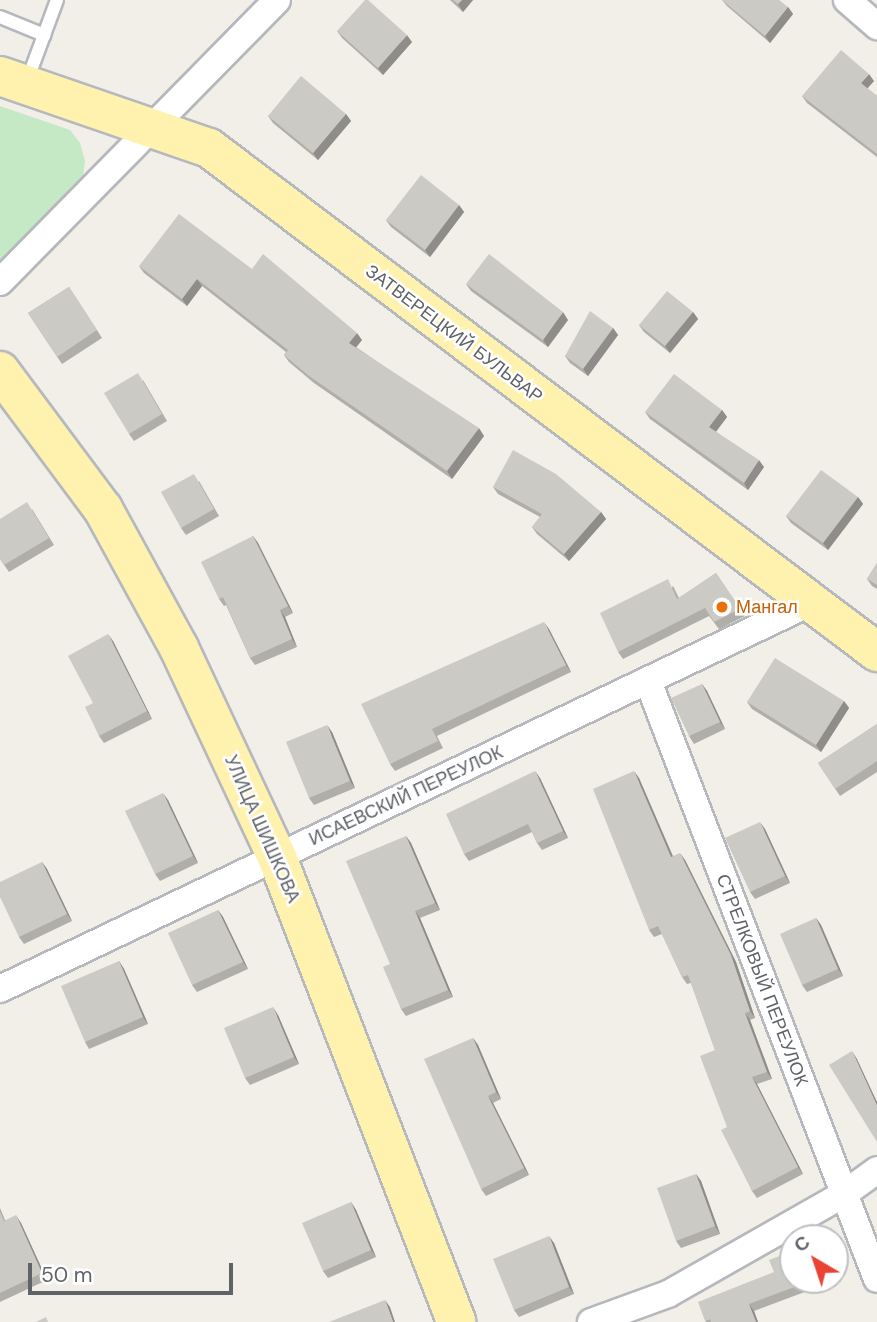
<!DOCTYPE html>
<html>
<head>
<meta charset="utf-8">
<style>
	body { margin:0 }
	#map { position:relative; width:877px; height:1322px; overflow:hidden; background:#f1efe8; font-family:"DM Sans",sans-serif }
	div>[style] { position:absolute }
	.green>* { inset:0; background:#c5e8c5 }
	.roads { filter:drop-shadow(2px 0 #b5b8bc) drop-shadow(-2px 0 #b5b8bc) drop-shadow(0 2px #b5b8bc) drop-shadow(0 -2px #b5b8bc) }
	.service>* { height:12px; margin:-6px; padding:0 6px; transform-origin:6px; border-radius:6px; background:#fff }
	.minor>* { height:26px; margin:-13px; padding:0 13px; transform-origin:13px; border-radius:13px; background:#fff }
	.primary>* { height:38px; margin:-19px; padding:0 19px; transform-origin:19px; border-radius:19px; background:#fff2af }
	.wall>* { inset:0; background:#afaea9 }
	.shaded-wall>* { inset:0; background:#8f8d8a }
	.building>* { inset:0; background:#cccac5 }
	.dots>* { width:19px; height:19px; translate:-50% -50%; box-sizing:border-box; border:4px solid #fff; border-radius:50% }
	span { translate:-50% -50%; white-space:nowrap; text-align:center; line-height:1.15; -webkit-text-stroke:5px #fff; paint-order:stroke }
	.street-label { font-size:18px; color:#5f6368 }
	.food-label { font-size:18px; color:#c56008 }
	.left { translate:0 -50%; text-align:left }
	.north { position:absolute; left:779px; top:1224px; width:70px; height:70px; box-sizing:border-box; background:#fff; border:2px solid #bfc1c3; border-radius:50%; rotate:321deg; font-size:19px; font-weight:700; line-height:28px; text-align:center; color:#5f6368 }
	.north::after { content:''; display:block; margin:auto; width:24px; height:32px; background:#ea4335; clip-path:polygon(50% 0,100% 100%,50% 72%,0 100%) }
	.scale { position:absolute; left:28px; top:1263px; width:205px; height:32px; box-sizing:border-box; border:4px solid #5f6368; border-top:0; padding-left:9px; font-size:21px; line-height:24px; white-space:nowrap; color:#5f6368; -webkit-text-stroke:5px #fff; paint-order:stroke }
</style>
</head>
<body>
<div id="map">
	<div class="green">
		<div style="clip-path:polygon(0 106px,70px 130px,80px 143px,85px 161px,83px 176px,0 262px)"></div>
	</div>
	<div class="roads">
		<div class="service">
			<div style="left:0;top:17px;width:48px;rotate:22.2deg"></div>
			<div style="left:27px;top:81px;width:86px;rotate:-69.7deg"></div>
		</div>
		<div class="minor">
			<div style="left:847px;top:0;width:40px;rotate:41deg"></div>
			<div style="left:0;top:282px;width:395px;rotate:-45.5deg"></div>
			<div style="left:648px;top:681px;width:640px;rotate:69.05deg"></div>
			<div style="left:0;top:989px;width:900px;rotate:-25.48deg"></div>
			<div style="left:591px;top:1322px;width:82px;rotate:-20deg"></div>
			<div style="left:668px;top:1294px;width:202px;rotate:-29.6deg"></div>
			<div style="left:844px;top:1194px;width:41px;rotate:-36deg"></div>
		</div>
		<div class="primary">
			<div style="left:0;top:76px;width:221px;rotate:19deg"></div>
			<div style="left:209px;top:148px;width:837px;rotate:37.03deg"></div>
			<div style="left:0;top:371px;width:172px;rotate:53.3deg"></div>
			<div style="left:103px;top:509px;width:158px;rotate:61.3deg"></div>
			<div style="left:179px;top:648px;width:231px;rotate:64.9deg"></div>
			<div style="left:277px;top:857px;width:498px;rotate:68.9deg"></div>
		</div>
	</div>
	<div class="wall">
		<div style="clip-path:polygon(450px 0,473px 0,463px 12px)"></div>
		<div style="clip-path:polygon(722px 0,788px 7px,793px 14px,770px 43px,727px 6px)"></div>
		<div style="clip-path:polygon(337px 31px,412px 42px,383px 75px,342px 38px)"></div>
		<div style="clip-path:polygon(874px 81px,867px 88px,877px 96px,877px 157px,807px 103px,802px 96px)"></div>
		<div style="clip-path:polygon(346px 114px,351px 121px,318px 160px,273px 123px,268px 116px)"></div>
		<div style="clip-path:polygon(459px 205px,464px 212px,430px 257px,391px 227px,386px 220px)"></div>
		<div style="clip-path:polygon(139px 266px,252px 269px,362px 340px,356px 347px,484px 436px,452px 479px,314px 383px,289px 362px,284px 355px,286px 352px,202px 286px,187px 306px,144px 273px)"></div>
		<div style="clip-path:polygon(466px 284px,568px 320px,548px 347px,471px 291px)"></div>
		<div style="clip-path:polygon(69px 287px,102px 338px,62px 364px,28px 313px)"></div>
		<div style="clip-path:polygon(693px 312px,698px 319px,670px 353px,644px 332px,639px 325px)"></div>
		<div style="clip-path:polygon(613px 328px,618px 335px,588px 376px,570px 363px,565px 356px)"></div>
		<div style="clip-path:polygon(143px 380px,167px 421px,134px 441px,129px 434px)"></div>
		<div style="clip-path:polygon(722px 410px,727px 417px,716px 432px,764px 467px,748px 490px,650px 419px,645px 412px)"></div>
		<div style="clip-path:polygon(199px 481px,219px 516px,186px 535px,181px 528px)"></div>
		<div style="clip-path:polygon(493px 487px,601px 512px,606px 519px,569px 561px,537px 534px,532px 527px,540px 517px,498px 494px)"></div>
		<div style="clip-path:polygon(858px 497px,863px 504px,828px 550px,791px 523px,786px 516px)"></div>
		<div style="clip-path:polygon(32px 509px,54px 545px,9px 572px,0 559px)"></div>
		<div style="clip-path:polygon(253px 536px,258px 543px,293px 613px,285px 617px,297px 647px,255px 665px,250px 658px,226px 605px,224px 606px,219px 599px)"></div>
		<div style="clip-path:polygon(877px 563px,877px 589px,872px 586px,867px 579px)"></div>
		<div style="clip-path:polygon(716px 573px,745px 616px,719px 629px,709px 616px,623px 659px,618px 652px,673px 586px,679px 598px)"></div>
		<div style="clip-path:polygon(549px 629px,571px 672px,437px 736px,443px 748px,395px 771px,390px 764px)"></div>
		<div style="clip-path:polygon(113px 641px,152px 719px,104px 743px,99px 736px,93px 703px)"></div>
		<div style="clip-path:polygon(702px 684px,707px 691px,725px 729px,694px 744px,689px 736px)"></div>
		<div style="clip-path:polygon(844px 701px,849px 708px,821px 752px,752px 709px,747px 702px)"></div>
		<div style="clip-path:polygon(877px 724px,877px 772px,840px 796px,818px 763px)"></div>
		<div style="clip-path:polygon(332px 732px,355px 788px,314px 805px,309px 798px)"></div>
		<div style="clip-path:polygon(540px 778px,568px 838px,542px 850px,537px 843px,532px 832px,469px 861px,464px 854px)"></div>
		<div style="clip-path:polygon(639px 778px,673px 856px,685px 860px,736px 962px,755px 1018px,750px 1020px,772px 1079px,757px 1084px,803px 1174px,757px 1198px,752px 1191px,727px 1127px,715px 1050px,691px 983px,687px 984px,682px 977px,662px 934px,654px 937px,649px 930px)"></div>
		<div style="clip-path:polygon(168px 800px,198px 863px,160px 881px,155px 874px)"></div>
		<div style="clip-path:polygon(765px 829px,790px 883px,755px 899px,750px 892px)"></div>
		<div style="clip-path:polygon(406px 836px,411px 843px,440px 910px,420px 918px,453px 997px,406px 1016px,401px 1009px,390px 964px)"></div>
		<div style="clip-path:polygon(42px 862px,47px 869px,72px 921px,24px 944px,19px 937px)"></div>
		<div style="clip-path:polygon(218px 910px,223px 917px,248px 969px,197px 992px,192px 985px)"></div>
		<div style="clip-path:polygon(816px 918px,821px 925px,843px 976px,807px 992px,802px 985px)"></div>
		<div style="clip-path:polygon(119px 961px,124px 969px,148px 1024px,89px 1049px,85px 1042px)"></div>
		<div style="clip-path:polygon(278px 1015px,299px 1064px,250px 1085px,245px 1078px)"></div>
		<div style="clip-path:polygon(473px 1038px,478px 1045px,501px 1099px,493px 1103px,529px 1175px,486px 1196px,481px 1189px)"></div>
		<div style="clip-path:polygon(696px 1174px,701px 1181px,720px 1234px,681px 1248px,676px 1241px)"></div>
		<div style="clip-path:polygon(351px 1202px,356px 1210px,376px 1257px,328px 1278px,323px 1271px)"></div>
		<div style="clip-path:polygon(0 1208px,5px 1220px,21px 1223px,47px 1280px,0 1302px)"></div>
		<div style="clip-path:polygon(554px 1243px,574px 1294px,519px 1317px,514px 1310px)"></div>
		<div style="clip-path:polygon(793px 1280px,834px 1280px,834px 1281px,754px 1311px,758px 1322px,706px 1322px,705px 1321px)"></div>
	</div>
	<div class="shaded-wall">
		<div style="clip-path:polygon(462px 0,473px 0,463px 12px,458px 4px)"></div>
		<div style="clip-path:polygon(788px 7px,793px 14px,770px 43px,765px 36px)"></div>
		<div style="clip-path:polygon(407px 35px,412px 42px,383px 75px,378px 68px)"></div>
		<div style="clip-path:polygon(869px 74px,874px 81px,866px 90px,861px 83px)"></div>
		<div style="clip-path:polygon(346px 114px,351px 121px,318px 160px,313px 153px)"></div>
		<div style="clip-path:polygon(459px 205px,464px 212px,430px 257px,425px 250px)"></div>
		<div style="clip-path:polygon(197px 279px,202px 286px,187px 306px,182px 299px)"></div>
		<div style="clip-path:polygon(563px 312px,568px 320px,548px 347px,543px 340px)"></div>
		<div style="clip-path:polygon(693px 312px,698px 319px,670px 353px,665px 346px)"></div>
		<div style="clip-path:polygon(613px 328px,618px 335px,588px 376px,583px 369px)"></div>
		<div style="clip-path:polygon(357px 333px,362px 340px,354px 350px,349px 343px)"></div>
		<div style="clip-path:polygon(722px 410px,727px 417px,714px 434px,709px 427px)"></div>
		<div style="clip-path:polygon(479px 428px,484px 436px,452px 479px,447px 471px)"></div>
		<div style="clip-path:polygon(759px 460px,764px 467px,748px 490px,744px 483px)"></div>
		<div style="clip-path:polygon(858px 497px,863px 504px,828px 550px,823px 543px)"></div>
		<div style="clip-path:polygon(601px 512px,606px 519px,569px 561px,564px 554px)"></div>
		<div style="clip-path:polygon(253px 536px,258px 543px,293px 613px,288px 606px)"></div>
		<div style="clip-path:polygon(280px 610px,285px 617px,297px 647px,292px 639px)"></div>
		<div style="clip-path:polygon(544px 622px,549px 629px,571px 672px,566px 665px)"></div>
		<div style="clip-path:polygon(108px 634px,113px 641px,152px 719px,147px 711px)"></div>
		<div style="clip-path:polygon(702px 684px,707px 691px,725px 729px,720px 722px)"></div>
		<div style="clip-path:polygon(844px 701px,849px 708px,821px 752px,816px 745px)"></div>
		<div style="clip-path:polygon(327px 725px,332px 732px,355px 788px,350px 781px)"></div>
		<div style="clip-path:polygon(535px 771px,540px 778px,568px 838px,563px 831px)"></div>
		<div style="clip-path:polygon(634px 771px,639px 778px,676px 864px,671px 857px)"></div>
		<div style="clip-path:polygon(163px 793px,168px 800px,198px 863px,193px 856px)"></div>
		<div style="clip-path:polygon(760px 822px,765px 829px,790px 883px,785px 876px)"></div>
		<div style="clip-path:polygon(406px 836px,411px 843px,440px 910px,435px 903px)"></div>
		<div style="clip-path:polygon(680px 853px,685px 860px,736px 962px,755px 1018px,750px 1011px)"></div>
		<div style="clip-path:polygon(42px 862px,47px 869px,72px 921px,67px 914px)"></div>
		<div style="clip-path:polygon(218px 910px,223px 917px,248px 969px,243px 962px)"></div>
		<div style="clip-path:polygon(415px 911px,420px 918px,453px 997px,448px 990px)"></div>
		<div style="clip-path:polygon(816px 918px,821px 925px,843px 976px,838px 969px)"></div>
		<div style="clip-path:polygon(119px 961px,124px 969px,148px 1024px,143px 1017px)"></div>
		<div style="clip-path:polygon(273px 1007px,278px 1015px,299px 1064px,294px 1057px)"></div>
		<div style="clip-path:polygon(745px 1013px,750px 1020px,772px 1079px,767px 1072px)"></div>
		<div style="clip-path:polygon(473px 1038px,478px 1045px,501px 1099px,496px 1092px)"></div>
		<div style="clip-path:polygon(852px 1051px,857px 1059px,877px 1102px,877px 1106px)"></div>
		<div style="clip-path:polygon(752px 1077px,757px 1084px,803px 1174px,798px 1167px)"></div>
		<div style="clip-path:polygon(488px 1096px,493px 1103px,529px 1175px,524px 1168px)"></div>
		<div style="clip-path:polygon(696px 1174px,701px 1181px,720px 1234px,715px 1226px)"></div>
		<div style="clip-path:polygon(351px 1202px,356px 1210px,376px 1257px,371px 1250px)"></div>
		<div style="clip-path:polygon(16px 1215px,21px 1223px,47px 1280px,42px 1273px)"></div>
		<div style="clip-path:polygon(549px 1236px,554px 1243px,574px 1294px,569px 1287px)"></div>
		<div style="clip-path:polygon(385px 1300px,390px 1307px,395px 1322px,393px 1322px)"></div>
		<div style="clip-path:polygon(749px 1304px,754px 1311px,758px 1322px,756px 1322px)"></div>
	</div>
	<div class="building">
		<div style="clip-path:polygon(365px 0,368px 0,407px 35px,378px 68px,337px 31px)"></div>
		<div style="clip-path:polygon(453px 0,462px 0,458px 4px)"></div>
		<div style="clip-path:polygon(722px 0,779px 0,788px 7px,765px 36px)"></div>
		<div style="clip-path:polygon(841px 50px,869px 74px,861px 83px,877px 96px,877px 154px,802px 96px)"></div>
		<div style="clip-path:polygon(301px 76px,346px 114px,313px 153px,268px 116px)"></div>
		<div style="clip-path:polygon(421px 175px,459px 205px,425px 250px,386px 220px)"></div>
		<div style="clip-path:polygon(179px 214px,252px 269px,263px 254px,357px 333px,349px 343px,479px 428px,447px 471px,309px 376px,284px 355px,288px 350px,197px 279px,182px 299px,139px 266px)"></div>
		<div style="clip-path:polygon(489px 254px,563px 312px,543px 340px,466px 284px)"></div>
		<div style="clip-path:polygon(69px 287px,97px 330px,57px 357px,28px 313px)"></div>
		<div style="clip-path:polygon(667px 291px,693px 312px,665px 346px,639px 325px)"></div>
		<div style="clip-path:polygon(590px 311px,613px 328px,583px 369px,565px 356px)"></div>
		<div style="clip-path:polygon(138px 373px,162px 414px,129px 434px,104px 393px)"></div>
		<div style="clip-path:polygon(674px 374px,722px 410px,709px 427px,759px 460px,744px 483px,645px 412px)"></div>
		<div style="clip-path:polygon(513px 450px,556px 474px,601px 512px,564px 554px,532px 527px,542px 514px,493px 487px)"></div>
		<div style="clip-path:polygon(821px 470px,858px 497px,823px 543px,786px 516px)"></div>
		<div style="clip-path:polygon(194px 474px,214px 509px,181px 528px,161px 492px)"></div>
		<div style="clip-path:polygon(27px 502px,49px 538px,4px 565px,0 559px,0 519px)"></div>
		<div style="clip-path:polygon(253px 536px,288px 606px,280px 610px,292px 639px,250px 658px,223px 597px,219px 599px,201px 562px)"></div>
		<div style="clip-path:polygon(877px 563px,877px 585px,867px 579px)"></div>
		<div style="clip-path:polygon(716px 573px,740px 609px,714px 622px,705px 608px,618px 652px,600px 613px,668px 579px,677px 599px)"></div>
		<div style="clip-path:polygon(544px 622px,566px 665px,432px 729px,438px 741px,390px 764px,361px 704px)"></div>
		<div style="clip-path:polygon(108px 634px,147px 711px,99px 736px,85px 707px,93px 703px,68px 656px)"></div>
		<div style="clip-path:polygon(775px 658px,844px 701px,816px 745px,747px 702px)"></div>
		<div style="clip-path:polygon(702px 684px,720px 722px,689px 736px,671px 698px)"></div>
		<div style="clip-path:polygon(877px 724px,877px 761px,835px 789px,818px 763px)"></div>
		<div style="clip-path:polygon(327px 725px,350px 781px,309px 798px,286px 742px)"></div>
		<div style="clip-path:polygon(535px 771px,563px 831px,537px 843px,528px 824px,464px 854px,446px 814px)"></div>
		<div style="clip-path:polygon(634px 771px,671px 857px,680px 853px,731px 955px,750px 1011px,745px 1013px,767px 1072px,752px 1077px,798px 1167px,752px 1191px,721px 1130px,727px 1127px,700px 1056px,715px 1050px,688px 975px,682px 977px,658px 926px,649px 930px,593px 789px)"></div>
		<div style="clip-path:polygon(163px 793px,193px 856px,155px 874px,125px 811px)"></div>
		<div style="clip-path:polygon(760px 822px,785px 876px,750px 892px,725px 838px)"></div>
		<div style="clip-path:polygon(406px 836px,435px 903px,415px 911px,448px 990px,401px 1009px,383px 967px,390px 964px,346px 861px)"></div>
		<div style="clip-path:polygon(42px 862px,67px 914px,19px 937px,0 897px,0 882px)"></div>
		<div style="clip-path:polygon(218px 910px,243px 962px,192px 985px,168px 933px)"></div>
		<div style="clip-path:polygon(816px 918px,838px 969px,802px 985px,780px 934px)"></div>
		<div style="clip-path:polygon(119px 961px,143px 1017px,85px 1042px,61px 986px)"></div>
		<div style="clip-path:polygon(273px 1007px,294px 1057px,245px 1078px,224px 1028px)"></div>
		<div style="clip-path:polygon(473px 1038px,496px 1092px,488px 1096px,524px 1168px,481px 1189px,424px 1059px)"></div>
		<div style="clip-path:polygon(852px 1051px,877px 1106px,877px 1142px,829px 1065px)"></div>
		<div style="clip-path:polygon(696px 1174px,715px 1226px,676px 1241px,657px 1188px)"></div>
		<div style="clip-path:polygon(351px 1202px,371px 1250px,323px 1271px,302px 1223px)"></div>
		<div style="clip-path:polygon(0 1212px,4px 1221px,16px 1215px,42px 1273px,0 1293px)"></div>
		<div style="clip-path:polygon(549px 1236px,569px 1287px,514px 1310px,493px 1259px)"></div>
		<div style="clip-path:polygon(793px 1251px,793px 1280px,813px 1280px,749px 1304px,756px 1322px,711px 1322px,710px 1319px,705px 1321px,698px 1302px,774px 1272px,769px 1260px)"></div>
		<div style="clip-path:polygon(385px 1300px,393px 1322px,329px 1322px)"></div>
		<div style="clip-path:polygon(46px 1317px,48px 1322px,36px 1322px)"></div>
	</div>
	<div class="dots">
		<div style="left:722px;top:607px;background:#e8710a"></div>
	</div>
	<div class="street-label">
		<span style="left:454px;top:334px;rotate:37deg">ЗАТВЕРЕЦКИЙ БУЛЬВАР</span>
		<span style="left:406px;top:796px;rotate:-25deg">ИСАЕВСКИЙ ПЕРЕУЛОК</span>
		<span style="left:262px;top:829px;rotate:66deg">УЛИЦА ШИШКОВА</span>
		<span style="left:762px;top:980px;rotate:69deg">СТРЕЛКОВЫЙ ПЕРЕУЛОК</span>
	</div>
	<div class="food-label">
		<span class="left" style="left:736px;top:607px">Мангал</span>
	</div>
	<div class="north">С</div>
	<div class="scale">50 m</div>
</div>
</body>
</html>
